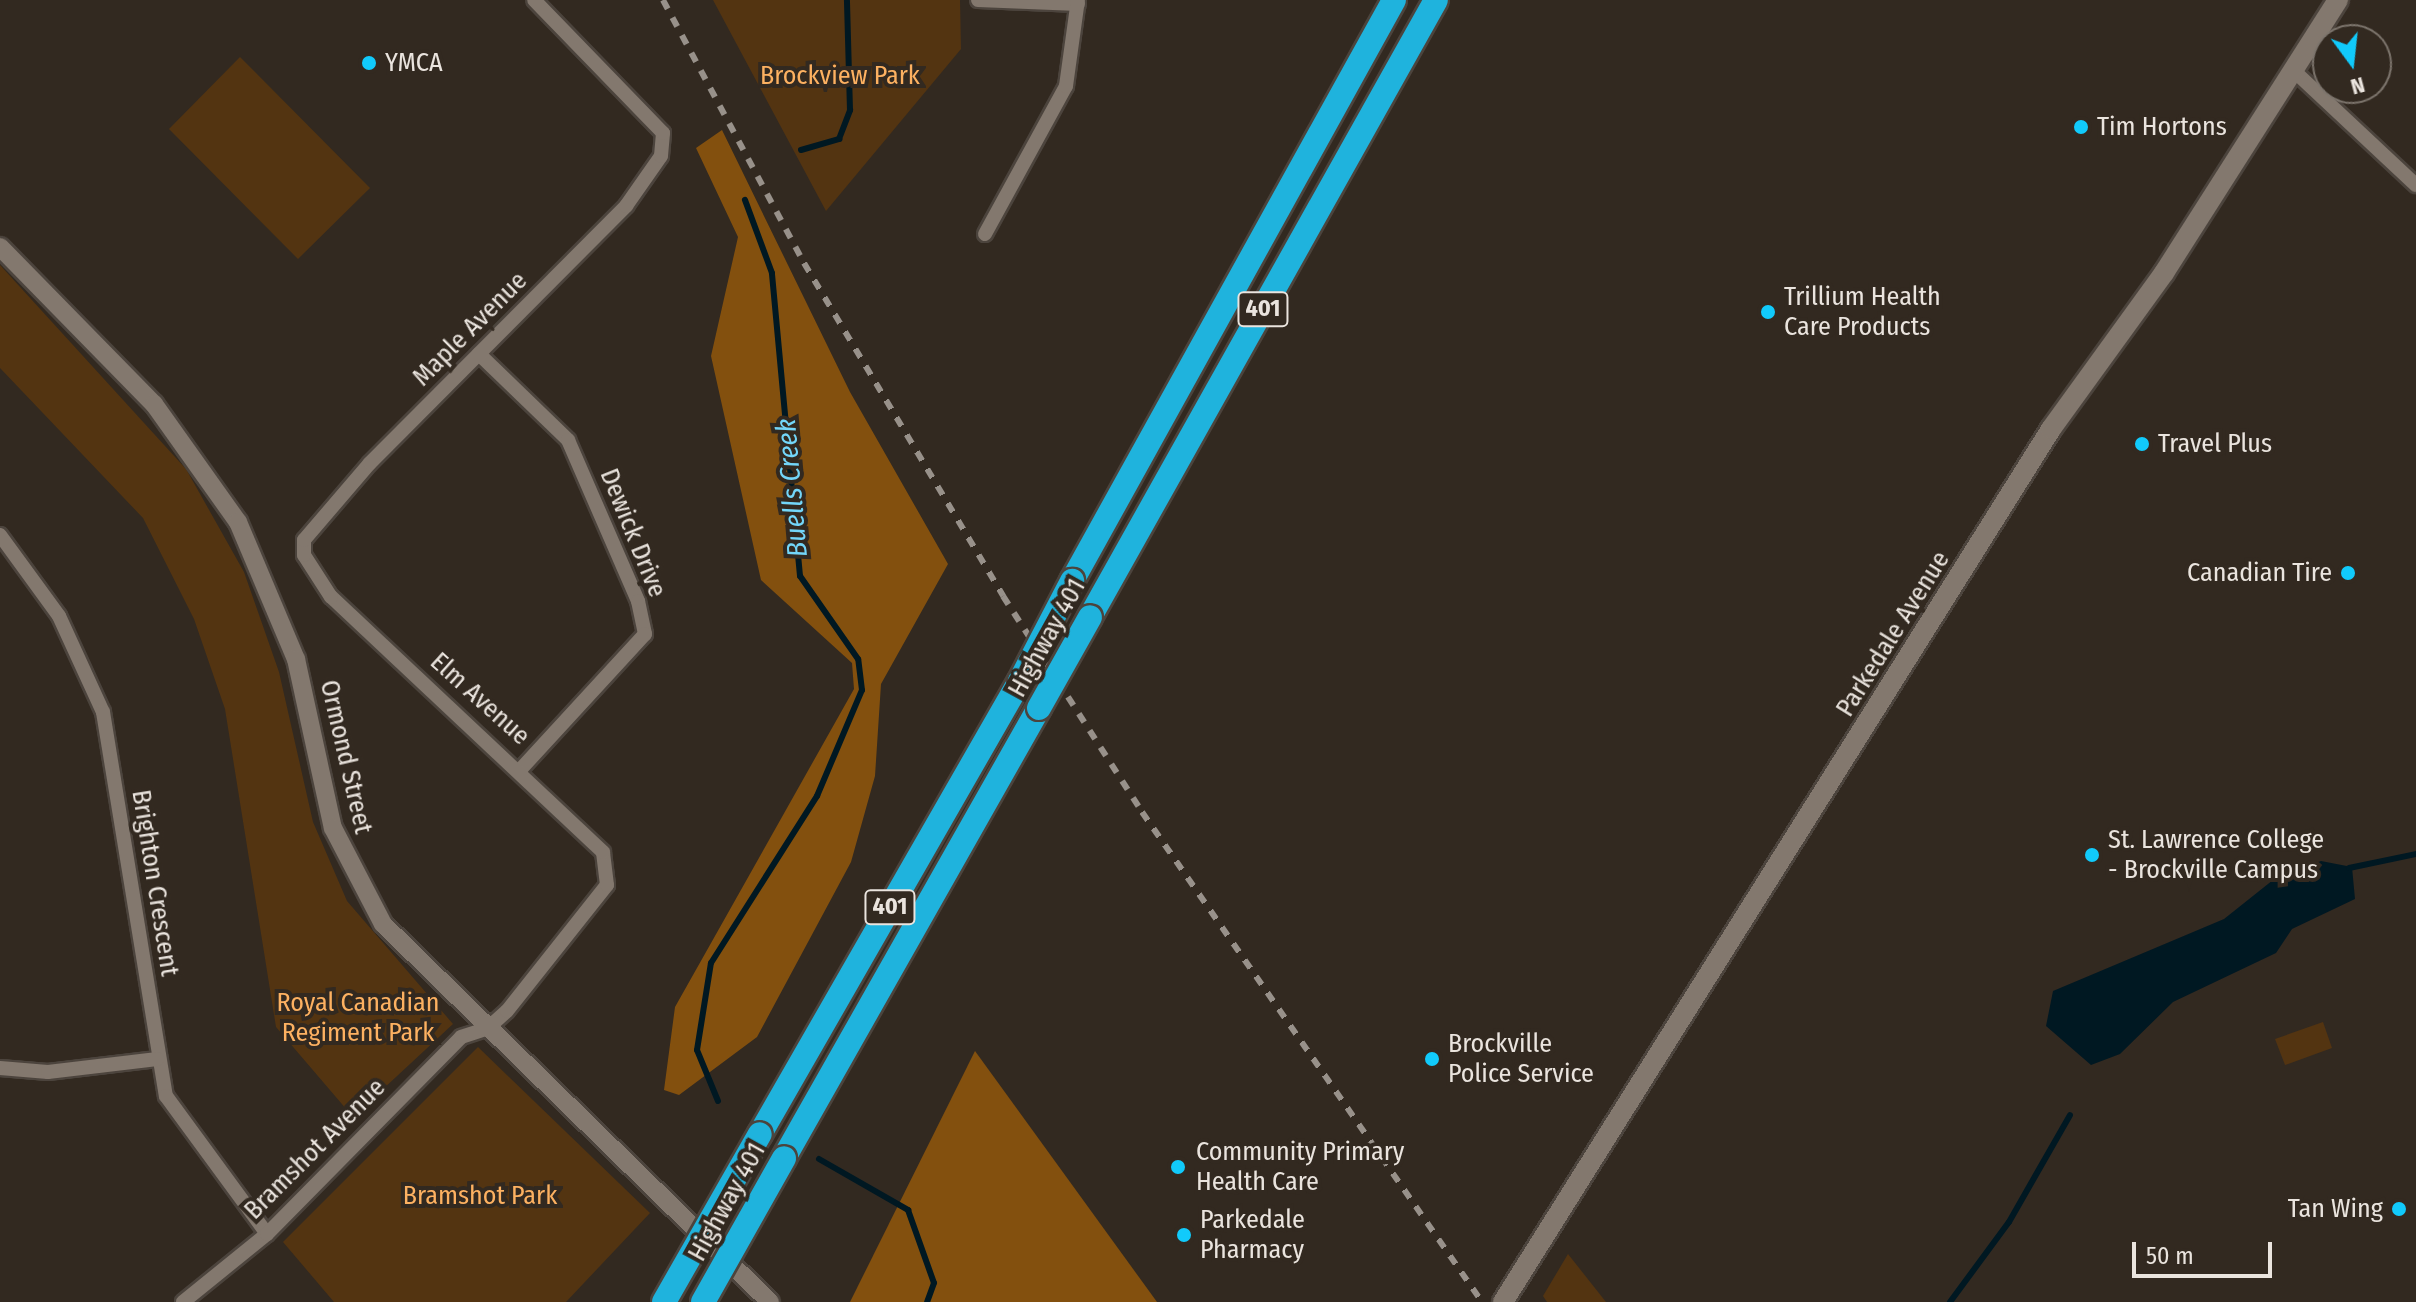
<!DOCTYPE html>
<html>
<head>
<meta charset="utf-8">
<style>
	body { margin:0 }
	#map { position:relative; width:2416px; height:1302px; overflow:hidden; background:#322920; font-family:"Fira Sans Condensed",sans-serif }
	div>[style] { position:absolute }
	.green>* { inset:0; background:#533411 }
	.forest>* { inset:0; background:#83500e }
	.water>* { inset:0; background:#001822 }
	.stream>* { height:6px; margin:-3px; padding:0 3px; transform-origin:3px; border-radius:3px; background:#001822 }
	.roads { filter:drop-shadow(2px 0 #4c443d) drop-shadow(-2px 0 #4c443d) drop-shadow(0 2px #4c443d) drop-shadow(0 -2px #4c443d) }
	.minor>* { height:14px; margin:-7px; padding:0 7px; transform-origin:7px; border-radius:7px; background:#83786e }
	.tertiary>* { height:18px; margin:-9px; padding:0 9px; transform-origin:9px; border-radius:9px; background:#83786e }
	.secondary>* { height:20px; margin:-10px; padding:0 10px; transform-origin:10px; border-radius:10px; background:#83786e }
	.motorway>* { height:24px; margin:-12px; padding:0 12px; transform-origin:12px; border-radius:12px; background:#1fb3dd }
	.rail>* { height:6px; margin-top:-3px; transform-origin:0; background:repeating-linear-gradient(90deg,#98918a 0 10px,transparent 0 20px) }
	.bridges { filter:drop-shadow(2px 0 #4c443d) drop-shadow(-2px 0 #4c443d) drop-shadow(0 2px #4c443d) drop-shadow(0 -2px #4c443d) }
	.motorway-bridge>* { height:24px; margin:-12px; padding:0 12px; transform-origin:12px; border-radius:12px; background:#1fb3dd }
	.dots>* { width:22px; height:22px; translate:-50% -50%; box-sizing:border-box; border:4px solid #322920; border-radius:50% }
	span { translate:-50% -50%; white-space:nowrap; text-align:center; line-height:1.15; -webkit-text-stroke:8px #322920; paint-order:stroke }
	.shield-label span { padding:2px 6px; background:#322920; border:2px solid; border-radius:6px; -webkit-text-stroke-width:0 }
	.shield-label { font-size:24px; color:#eae4de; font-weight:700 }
	.poi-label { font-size:26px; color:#eae4de }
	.left { translate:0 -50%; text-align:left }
	.right { translate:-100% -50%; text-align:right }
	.park-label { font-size:26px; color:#fdb161 }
	.street-label { font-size:26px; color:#eae4de }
	.water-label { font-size:28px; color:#73d6f9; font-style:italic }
	.north { position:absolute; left:2312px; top:24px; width:80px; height:80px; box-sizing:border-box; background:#322920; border:2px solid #7c746c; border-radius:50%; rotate:165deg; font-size:22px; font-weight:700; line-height:32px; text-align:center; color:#eae4de }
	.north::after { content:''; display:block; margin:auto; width:28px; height:36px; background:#11cafb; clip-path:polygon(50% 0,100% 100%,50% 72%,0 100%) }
	.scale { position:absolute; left:2132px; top:1242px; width:140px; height:36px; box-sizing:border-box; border:4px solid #eae4de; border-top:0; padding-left:10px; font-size:24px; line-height:28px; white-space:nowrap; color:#eae4de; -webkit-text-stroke:6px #322920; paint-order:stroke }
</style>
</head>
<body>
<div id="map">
	<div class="green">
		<div style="clip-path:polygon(713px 0,960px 0,961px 49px,826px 211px)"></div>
		<div style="clip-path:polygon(240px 57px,370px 188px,298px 259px,169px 129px)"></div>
		<div style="clip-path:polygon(0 265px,186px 469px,244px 572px,279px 672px,313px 822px,347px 901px,453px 1024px,353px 1117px,276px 1027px,225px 709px,194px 619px,143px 518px,0 368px)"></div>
		<div style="clip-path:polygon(2323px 1022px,2332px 1048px,2285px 1065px,2275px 1039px)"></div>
		<div style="clip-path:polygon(478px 1047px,650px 1213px,566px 1302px,334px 1302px,283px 1242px)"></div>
		<div style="clip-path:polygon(1568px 1254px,1606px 1302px,1547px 1302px,1543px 1296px)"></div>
	</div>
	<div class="forest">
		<div style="clip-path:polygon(722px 130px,850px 392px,948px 564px,881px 684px,875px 776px,851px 862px,757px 1037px,679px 1095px,664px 1090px,675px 1007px,854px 689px,852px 663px,761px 580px,711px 356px,738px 237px,696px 148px)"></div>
		<div style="clip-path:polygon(975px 1051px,1157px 1302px,850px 1302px)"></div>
	</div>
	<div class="water">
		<div style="clip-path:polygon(2321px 861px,2352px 867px,2355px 899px,2292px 929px,2276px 953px,2173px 1002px,2120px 1054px,2091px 1065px,2046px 1026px,2053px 991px,2224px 919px,2273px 880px)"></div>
	</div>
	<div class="stream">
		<div style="left:801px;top:150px;width:40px;rotate:-16deg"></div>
		<div style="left:839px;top:139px;width:31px;rotate:-69deg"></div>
		<div style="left:850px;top:110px;width:110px;rotate:-91.6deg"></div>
		<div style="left:2349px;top:868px;width:68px;rotate:-11.8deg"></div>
		<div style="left:718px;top:1101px;width:55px;rotate:-112.4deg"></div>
		<div style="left:697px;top:1050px;width:88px;rotate:-80.9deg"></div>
		<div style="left:711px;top:963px;width:198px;rotate:-57.6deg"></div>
		<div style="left:817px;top:796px;width:115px;rotate:-67deg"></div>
		<div style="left:862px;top:690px;width:31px;rotate:-97deg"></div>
		<div style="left:858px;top:659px;width:101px;rotate:-124.9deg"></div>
		<div style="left:800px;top:576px;width:304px;rotate:-95.3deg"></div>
		<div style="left:772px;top:273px;width:78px;rotate:-110.3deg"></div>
		<div style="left:819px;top:1159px;width:103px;rotate:29.8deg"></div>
		<div style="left:908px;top:1210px;width:77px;rotate:70.4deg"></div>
		<div style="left:934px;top:1283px;width:20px;rotate:110deg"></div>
		<div style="left:1950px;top:1302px;width:99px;rotate:-53.6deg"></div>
		<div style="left:2009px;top:1222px;width:123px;rotate:-60.3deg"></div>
	</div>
	<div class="roads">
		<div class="minor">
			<div style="left:978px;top:0;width:100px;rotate:2.3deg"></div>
			<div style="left:2294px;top:71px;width:167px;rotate:43.1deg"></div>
			<div style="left:985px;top:234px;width:169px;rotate:-61.3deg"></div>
			<div style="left:1066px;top:86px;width:87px;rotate:-82.1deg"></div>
			<div style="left:479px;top:354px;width:124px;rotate:44deg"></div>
			<div style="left:568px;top:440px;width:176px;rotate:66.5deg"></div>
			<div style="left:638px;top:601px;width:34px;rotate:78deg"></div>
			<div style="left:645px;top:634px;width:183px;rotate:132.6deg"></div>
			<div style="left:0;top:535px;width:100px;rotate:53.9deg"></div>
			<div style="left:59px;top:616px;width:106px;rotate:65.4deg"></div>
			<div style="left:103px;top:712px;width:389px;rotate:80.7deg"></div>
			<div style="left:166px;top:1096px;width:171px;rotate:53.8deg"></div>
			<div style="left:0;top:1068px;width:48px;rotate:4.8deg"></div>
			<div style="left:48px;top:1072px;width:110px;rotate:-6.8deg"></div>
			<div style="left:183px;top:1302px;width:108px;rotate:-39deg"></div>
			<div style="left:267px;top:1234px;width:276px;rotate:-45.4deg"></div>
			<div style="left:461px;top:1037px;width:28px;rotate:-18deg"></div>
			<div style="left:488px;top:1028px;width:25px;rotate:-42deg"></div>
			<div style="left:507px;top:1011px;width:161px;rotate:-51.6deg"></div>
			<div style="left:607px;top:885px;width:33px;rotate:-97deg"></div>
			<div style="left:603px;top:852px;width:373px;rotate:-136.8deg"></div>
			<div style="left:331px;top:597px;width:50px;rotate:-122.7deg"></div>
			<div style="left:304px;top:555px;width:15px;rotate:-90deg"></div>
			<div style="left:304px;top:540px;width:101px;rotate:-49.4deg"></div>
			<div style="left:370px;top:463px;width:363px;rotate:-45.1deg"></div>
			<div style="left:626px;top:206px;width:61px;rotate:-55deg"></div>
			<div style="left:661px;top:156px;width:23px;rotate:-85deg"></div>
			<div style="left:663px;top:133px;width:185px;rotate:-134.1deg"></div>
		</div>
		<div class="tertiary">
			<div style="left:0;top:247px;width:220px;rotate:45.6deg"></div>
			<div style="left:154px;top:404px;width:145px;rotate:54.6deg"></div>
			<div style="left:238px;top:522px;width:149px;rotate:67.1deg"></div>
			<div style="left:296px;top:659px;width:173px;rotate:77.7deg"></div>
			<div style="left:333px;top:828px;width:108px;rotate:62.5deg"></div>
			<div style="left:383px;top:924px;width:541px;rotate:44.33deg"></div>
		</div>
		<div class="secondary">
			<div style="left:1503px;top:1302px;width:1031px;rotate:-57.88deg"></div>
			<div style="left:2051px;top:429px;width:193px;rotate:-54.1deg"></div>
			<div style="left:2164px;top:273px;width:324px;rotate:-57.5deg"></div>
		</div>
		<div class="motorway">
			<div style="left:1072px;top:581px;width:664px;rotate:-61deg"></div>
			<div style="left:1090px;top:617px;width:707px;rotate:-60.72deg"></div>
			<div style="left:760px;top:1134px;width:522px;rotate:-60.15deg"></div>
			<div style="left:784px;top:1158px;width:517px;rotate:-60.46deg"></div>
		</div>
	</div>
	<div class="rail">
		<div style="left:663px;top:0;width:298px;rotate:61.8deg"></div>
		<div style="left:804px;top:263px;width:388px;rotate:59.1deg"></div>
		<div style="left:1003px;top:596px;width:257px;rotate:57.2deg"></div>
		<div style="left:1142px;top:812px;width:596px;rotate:55.24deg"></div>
	</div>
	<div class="bridges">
		<div class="motorway-bridge">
			<div style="left:1020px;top:681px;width:113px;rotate:-62.5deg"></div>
			<div style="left:1039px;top:708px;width:104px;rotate:-60.7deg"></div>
			<div style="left:664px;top:1302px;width:193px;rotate:-60.3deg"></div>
			<div style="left:703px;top:1302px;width:165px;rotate:-60.6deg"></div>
		</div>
	</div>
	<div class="dots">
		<div style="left:369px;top:63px;background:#11cafb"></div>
		<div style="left:2081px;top:127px;background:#11cafb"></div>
		<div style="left:1768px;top:312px;background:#11cafb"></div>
		<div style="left:2142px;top:444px;background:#11cafb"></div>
		<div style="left:2348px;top:573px;background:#11cafb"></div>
		<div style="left:2092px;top:855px;background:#11cafb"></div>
		<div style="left:1432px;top:1059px;background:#11cafb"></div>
		<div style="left:1178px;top:1167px;background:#11cafb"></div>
		<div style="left:2399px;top:1209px;background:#11cafb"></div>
		<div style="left:1184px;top:1235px;background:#11cafb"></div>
	</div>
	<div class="shield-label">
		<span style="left:1263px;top:309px">401</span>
		<span style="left:890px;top:907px">401</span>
	</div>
	<div class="poi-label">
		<span class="left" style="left:385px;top:63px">YMCA</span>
		<span class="left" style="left:2097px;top:127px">Tim Hortons</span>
		<span class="left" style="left:1784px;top:312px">Trillium Health<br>Care Products</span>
		<span class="left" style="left:2158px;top:444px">Travel Plus</span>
		<span class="right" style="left:2332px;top:573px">Canadian Tire</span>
		<span class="left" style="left:2108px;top:855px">St. Lawrence College<br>- Brockville Campus</span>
		<span class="left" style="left:1448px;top:1059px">Brockville<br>Police Service</span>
		<span class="left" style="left:1196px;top:1167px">Community Primary<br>Health Care</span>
		<span class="right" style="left:2383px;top:1209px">Tan Wing</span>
		<span class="left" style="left:1200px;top:1235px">Parkedale<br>Pharmacy</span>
	</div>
	<div class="park-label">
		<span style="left:840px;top:76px">Brockview Park</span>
		<span style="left:358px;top:1018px">Royal Canadian<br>Regiment Park</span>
		<span style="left:480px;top:1196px">Bramshot Park</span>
	</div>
	<div class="street-label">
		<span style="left:470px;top:329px;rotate:-45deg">Maple Avenue</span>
		<span style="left:633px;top:533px;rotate:68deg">Dewick Drive</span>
		<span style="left:1893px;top:634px;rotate:-58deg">Parkedale Avenue</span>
		<span style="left:1047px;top:638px;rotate:-61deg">Highway 401</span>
		<span style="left:480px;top:699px;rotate:42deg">Elm Avenue</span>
		<span style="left:346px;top:757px;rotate:77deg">Ormond Street</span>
		<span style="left:155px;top:883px;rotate:81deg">Brighton Crescent</span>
		<span style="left:315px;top:1149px;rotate:-45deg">Bramshot Avenue</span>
		<span style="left:727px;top:1202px;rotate:-61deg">Highway 401</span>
	</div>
	<div class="water-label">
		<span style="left:792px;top:488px;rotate:-95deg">Buells Creek</span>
	</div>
	<div class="north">N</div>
	<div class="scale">50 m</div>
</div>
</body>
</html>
